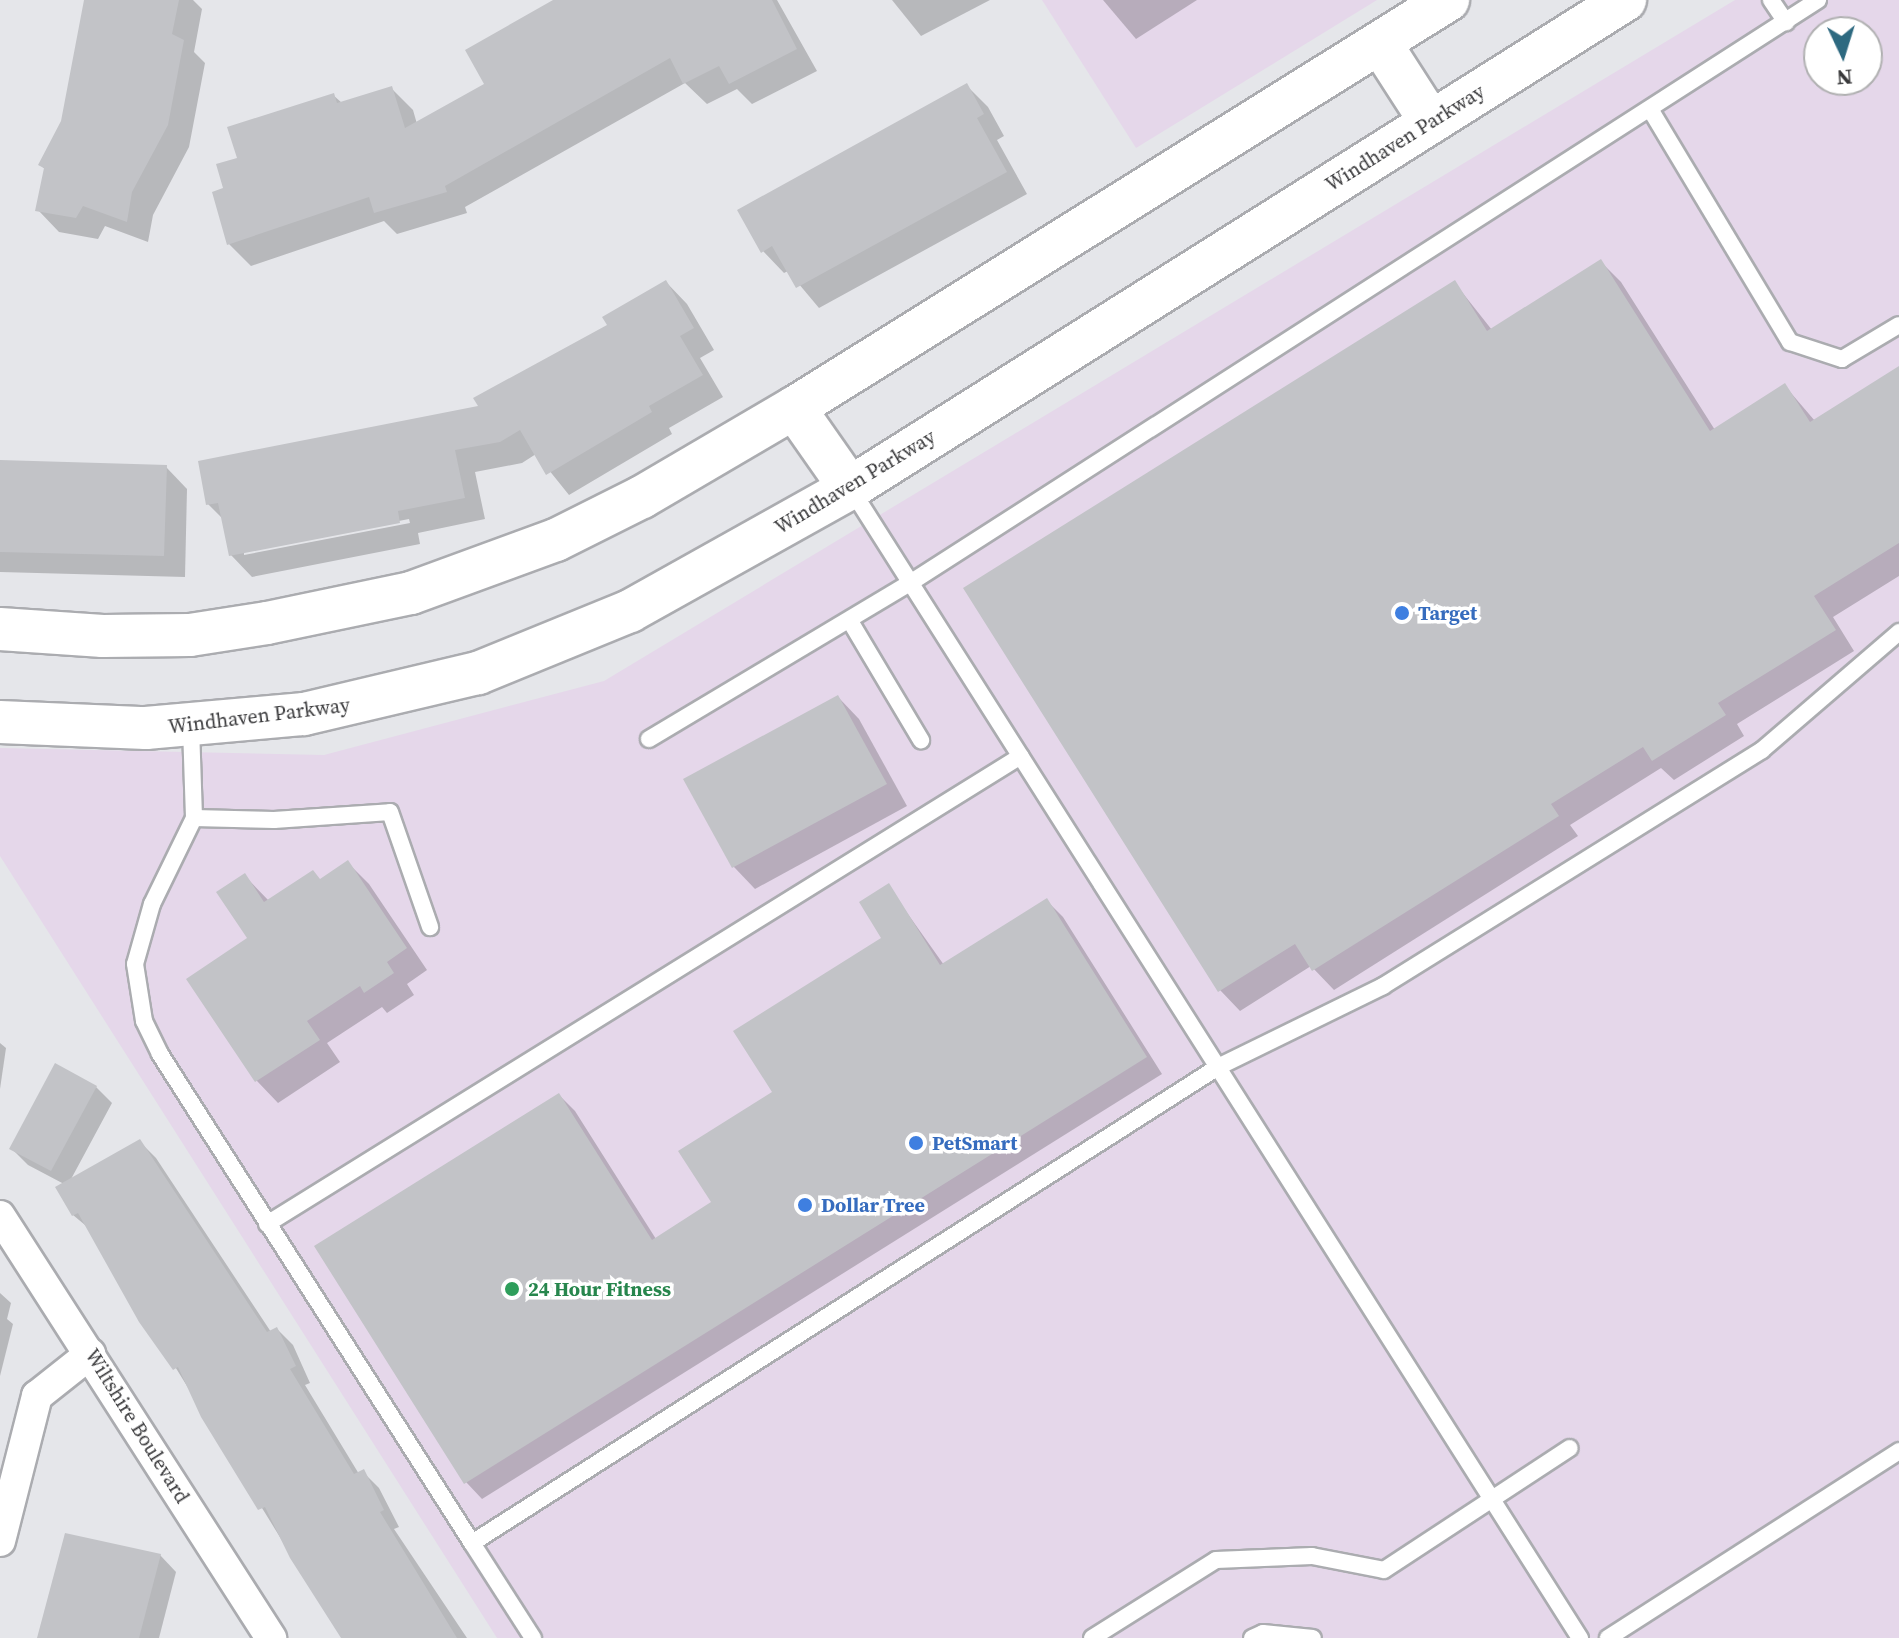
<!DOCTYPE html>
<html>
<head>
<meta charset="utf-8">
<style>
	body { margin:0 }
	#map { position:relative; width:1899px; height:1638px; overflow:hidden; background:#e5e6ea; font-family:"Source Serif 4",serif }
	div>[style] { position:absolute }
	.commercial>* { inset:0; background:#e5d7ea }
	.shadow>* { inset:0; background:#0003 }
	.building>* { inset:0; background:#c2c3c7 }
	.roads { filter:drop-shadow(2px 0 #abacb0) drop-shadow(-2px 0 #abacb0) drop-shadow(0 2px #abacb0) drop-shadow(0 -2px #abacb0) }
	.lane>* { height:16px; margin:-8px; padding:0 8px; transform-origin:8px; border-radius:8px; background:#fff }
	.street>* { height:30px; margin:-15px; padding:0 15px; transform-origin:15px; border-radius:15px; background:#fff }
	.secondary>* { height:42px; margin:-21px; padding:0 21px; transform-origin:21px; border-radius:21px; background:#fff }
	.dots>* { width:22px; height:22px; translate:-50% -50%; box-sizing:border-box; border:4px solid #fff; border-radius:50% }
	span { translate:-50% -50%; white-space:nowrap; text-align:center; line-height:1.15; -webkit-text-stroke:7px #fff; paint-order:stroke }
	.street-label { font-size:20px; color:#39393b }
	.shop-label { font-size:20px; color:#366cbe; font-weight:700 }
	.left { translate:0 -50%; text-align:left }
	.leisure-label { font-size:20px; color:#27864d; font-weight:700 }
	.north { position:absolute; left:1803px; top:16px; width:80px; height:80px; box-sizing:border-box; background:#fff; border:2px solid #b0b0b1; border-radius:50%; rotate:176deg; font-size:22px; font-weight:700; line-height:32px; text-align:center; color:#39393b }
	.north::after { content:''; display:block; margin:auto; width:28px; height:36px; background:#2d6980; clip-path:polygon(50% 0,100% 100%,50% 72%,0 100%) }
</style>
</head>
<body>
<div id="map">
	<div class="commercial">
		<div style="clip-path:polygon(1042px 0,1377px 0,1136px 148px)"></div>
		<div style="clip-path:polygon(evenodd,1735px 0,1899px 0,1899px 1638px,497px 1638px,0 856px,0 748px,324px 755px,604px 681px,1735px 0,1819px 32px,1867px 32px,1867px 80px,1819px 80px,1819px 32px)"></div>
	</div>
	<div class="shadow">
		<div style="clip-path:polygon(90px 0,193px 0,202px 9px,194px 52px,205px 63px,189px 147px,153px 215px,148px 242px,105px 226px,98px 239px,59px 232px,38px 210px,46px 170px,40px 165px,63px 122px)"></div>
		<div style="clip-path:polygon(557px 0,777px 0,817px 71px,752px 104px,737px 89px,707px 104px,685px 83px,465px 207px,467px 213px,397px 234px,384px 221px,251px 266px,229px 244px,226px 190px,239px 160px,333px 95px,342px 103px,392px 89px,413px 110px,417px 124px,487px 84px)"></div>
		<div style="clip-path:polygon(892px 0,990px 0,921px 36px)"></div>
		<div style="clip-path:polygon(1103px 0,1197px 0,1136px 39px)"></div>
		<div style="clip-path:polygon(966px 85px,988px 107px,1004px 136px,997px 140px,1027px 194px,819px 308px,788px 271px,784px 273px,763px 251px)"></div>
		<div style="clip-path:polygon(1601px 262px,1621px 282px,1715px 430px,1785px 386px,1815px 421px,1899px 368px,1899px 576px,1833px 617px,1854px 651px,1737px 724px,1744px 736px,1674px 780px,1661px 768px,1570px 825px,1578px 836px,1334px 990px,1311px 966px,1240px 1011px,1220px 990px,1454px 282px,1492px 330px)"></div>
		<div style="clip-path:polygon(evenodd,666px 282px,687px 304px,714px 350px,700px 358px,723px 397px,669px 428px,672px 434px,569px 495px,536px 454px,522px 463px,475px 472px,485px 519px,418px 533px,420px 544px,252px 577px,231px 555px,224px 520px,208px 504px,481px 408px,609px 326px,666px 282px,409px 519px,410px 523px,244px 555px,244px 551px,409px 519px)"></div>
		<div style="clip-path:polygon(0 462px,166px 467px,187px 489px,185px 577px,0 572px)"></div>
		<div style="clip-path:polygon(838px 697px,859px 719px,907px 806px,755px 889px,734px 867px,686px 779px)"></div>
		<div style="clip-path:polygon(348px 863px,369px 884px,427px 970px,407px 984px,414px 995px,387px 1013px,382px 1007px,327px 1043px,340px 1062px,278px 1103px,257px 1081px,189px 979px,250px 938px,244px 875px,269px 901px,321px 880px)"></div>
		<div style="clip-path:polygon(888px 886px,944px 965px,1047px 901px,1063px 917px,1162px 1074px,482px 1499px,466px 1482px,559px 1095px,575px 1111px,656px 1239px,713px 1203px,775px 1093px,884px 938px)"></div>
		<div style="clip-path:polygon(0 1043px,6px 1048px,0 1089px)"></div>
		<div style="clip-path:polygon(96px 1087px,112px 1103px,70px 1181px,140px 1142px,156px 1158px,271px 1332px,277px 1329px,293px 1345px,310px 1383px,305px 1385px,359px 1474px,363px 1472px,379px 1488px,399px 1527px,394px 1529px,467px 1638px,342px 1638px,91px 1230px,73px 1215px,64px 1184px,28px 1165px,12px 1149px)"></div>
		<div style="clip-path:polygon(0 1293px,11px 1303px,7px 1319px,13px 1324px,0 1376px)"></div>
		<div style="clip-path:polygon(160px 1555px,176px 1572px,159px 1638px,40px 1638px)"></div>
	</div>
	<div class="building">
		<div style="clip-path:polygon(84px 0,179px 0,172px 34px,184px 40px,168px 125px,132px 192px,127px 222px,83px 206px,76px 218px,35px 211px,44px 168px,38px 165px,61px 121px)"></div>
		<div style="clip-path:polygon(553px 0,772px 0,797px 49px,729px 84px,719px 66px,683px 84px,670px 58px,445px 186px,447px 192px,374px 213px,369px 197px,227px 245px,212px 192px,223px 188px,216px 164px,237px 158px,227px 127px,334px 93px,337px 103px,392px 86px,405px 128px,484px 84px,465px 50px)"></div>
		<div style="clip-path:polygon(967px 83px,984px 114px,977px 118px,1007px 172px,796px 288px,772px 246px,761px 253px,737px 210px)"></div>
		<div style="clip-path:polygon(1601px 259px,1710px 431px,1785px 383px,1810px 422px,1899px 366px,1899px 543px,1814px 596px,1836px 630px,1718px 703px,1726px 715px,1652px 761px,1643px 747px,1551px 804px,1559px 816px,1312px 971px,1295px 944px,1218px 992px,963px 588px,1455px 280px,1487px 331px)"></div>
		<div style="clip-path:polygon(666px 280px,694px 328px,680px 336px,703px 375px,649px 406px,652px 412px,546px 475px,520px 430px,500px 442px,455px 450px,465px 498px,398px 511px,400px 523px,229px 556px,218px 503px,206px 505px,198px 461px,478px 406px,473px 398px,607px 325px,602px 317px)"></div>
		<div style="clip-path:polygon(0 460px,167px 465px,164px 556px,0 552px)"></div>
		<div style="clip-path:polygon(838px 695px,887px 784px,732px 868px,683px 779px)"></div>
		<div style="clip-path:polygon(348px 860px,407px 948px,387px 962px,394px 973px,364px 993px,360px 986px,307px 1021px,320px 1040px,255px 1082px,186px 979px,247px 938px,216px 892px,245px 873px,264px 902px,313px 870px,320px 879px)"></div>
		<div style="clip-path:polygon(889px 883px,940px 965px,1047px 898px,1147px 1057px,464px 1484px,314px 1246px,559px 1093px,652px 1240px,711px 1202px,678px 1151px,772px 1092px,733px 1031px,881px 938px,859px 902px)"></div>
		<div style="clip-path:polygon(55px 1063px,97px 1086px,51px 1171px,9px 1149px)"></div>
		<div style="clip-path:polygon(140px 1139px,267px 1332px,277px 1327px,296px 1366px,290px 1369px,354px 1474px,364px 1469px,384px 1510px,380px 1512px,457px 1638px,341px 1638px,290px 1558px,265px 1507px,258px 1510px,201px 1417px,178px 1367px,173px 1370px,139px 1322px,78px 1213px,72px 1216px,55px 1187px)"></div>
		<div style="clip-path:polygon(65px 1533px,161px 1554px,139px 1638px,37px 1638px)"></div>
	</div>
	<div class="roads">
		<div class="lane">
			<div style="left:1771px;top:0;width:27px;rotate:56deg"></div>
			<div style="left:1650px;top:109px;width:272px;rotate:59deg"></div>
			<div style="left:1790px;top:342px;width:55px;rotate:18.1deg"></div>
			<div style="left:1842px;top:359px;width:66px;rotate:-30.8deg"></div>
			<div style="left:851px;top:489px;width:1361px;rotate:57.61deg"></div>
			<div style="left:850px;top:621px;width:139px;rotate:59.2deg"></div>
			<div style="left:191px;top:727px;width:91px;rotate:88.1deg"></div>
			<div style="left:194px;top:818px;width:96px;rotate:116deg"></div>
			<div style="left:152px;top:904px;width:62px;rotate:105.8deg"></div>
			<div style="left:135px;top:964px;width:58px;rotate:81deg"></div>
			<div style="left:144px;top:1021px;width:37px;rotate:64deg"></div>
			<div style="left:160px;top:1054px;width:580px;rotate:57.46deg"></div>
			<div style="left:649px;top:739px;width:304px;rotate:-30.9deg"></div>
			<div style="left:910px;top:583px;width:1079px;rotate:-32.7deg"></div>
			<div style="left:194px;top:818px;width:80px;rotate:1.4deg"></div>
			<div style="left:274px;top:820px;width:116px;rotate:-3.9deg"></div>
			<div style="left:390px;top:812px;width:122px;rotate:70.8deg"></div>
			<div style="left:267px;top:1224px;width:887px;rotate:-31.83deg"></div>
			<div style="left:533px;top:1638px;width:113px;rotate:-122.7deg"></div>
			<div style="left:472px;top:1543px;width:885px;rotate:-32.54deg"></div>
			<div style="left:1218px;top:1067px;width:184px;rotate:-26.1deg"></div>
			<div style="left:1383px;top:986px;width:446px;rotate:-31.9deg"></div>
			<div style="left:1762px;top:750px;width:181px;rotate:-40.7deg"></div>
			<div style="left:1092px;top:1638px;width:146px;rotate:-32.2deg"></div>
			<div style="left:1216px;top:1560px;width:96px;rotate:-2.4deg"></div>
			<div style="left:1312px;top:1556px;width:73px;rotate:11deg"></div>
			<div style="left:1384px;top:1570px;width:222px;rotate:-33.3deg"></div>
			<div style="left:1252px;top:1638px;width:12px;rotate:-24deg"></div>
			<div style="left:1263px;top:1633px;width:50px;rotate:5.7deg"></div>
			<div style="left:1608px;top:1638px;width:346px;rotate:-32.7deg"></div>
		</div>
		<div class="street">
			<div style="left:0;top:1216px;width:502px;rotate:57.29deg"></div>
			<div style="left:0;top:1541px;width:150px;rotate:-75.7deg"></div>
			<div style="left:37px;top:1396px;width:68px;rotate:-38.4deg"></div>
		</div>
		<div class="secondary">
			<div style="left:1380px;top:43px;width:94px;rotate:57.2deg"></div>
			<div style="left:794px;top:408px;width:98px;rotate:55deg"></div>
			<div style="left:0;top:629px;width:103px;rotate:3.9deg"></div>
			<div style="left:103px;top:636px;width:87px;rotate:-0.7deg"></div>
			<div style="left:190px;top:635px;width:78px;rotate:-8.9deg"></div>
			<div style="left:267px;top:623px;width:147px;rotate:-11.8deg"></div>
			<div style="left:411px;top:593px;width:154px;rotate:-20.1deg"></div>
			<div style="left:556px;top:540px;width:96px;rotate:-26.6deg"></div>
			<div style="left:642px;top:497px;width:176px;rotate:-30.4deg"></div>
			<div style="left:794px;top:408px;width:771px;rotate:-31.96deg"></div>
			<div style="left:0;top:722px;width:146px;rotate:2.4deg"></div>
			<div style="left:146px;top:728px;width:159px;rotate:-5.1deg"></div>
			<div style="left:304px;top:714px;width:179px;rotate:-13.3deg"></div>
			<div style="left:478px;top:673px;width:164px;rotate:-22.2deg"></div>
			<div style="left:630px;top:611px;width:252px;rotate:-29.2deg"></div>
			<div style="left:850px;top:488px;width:916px;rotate:-32.2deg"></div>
		</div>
	</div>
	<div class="dots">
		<div style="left:1402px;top:613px;background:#3f7fe0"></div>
		<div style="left:916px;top:1143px;background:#3f7fe0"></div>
		<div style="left:805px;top:1205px;background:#3f7fe0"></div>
		<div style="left:512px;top:1289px;background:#2e9e5b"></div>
	</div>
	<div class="street-label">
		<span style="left:1405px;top:138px;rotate:-32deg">Windhaven Parkway</span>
		<span style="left:855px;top:482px;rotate:-31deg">Windhaven Parkway</span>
		<span style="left:259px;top:716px;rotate:-7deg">Windhaven Parkway</span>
		<span style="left:137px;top:1426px;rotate:58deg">Wiltshire Boulevard</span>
	</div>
	<div class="shop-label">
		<span class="left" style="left:1418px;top:613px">Target</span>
		<span class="left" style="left:932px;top:1143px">PetSmart</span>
		<span class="left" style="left:821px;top:1205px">Dollar Tree</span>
	</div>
	<div class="leisure-label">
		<span class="left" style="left:528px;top:1289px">24 Hour Fitness</span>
	</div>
	<div class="north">N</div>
</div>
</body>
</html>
